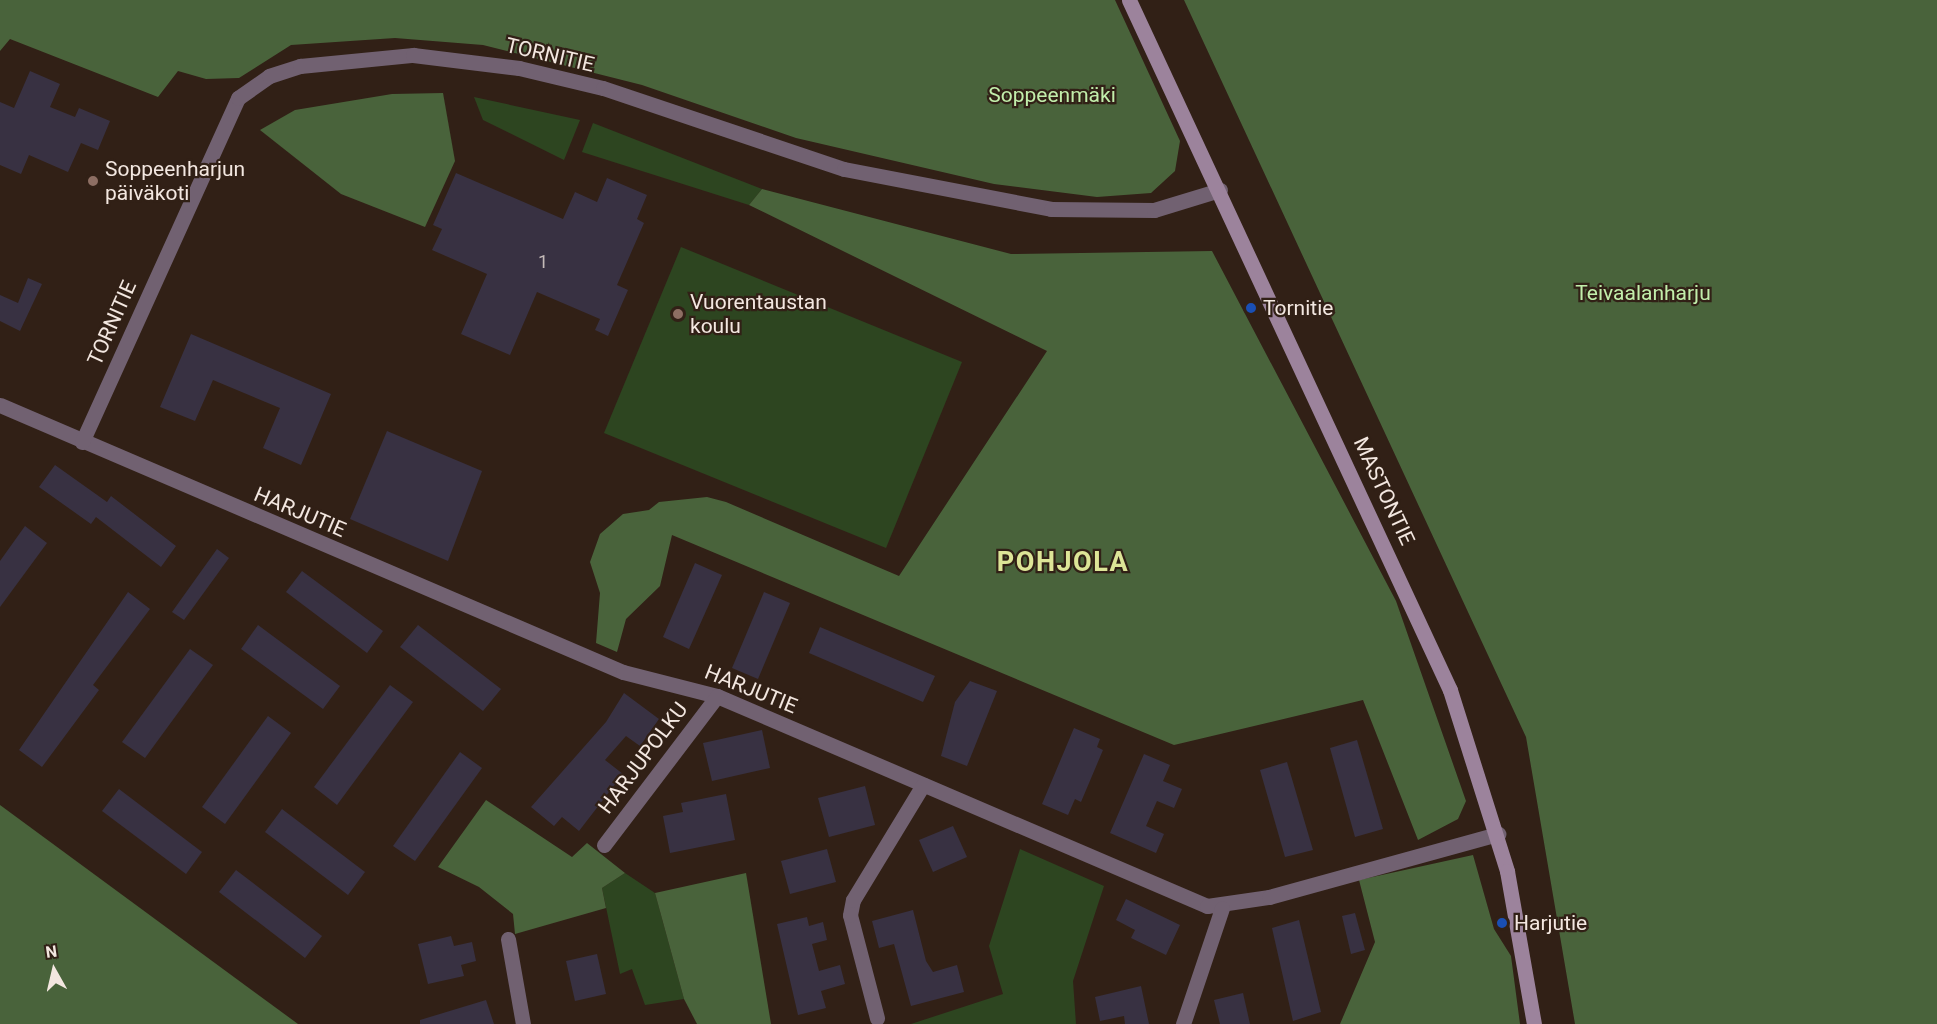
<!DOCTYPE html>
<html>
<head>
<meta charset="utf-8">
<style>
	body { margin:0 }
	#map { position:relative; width:1937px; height:1024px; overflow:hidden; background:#312016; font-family:Roboto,sans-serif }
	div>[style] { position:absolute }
	.green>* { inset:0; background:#2d4520 }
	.forest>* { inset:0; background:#49633b }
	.building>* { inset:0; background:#383142 }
	.minor>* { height:15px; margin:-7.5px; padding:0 7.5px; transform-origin:7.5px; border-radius:7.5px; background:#716171 }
	.secondary>* { height:15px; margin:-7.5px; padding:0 7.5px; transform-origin:7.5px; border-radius:7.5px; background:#9c839c }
	.dots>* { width:16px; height:16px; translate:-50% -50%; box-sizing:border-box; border:3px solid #312016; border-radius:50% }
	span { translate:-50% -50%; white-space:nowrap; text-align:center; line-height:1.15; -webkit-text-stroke:4.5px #312016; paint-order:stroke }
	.number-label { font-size:18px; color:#c4bab8 }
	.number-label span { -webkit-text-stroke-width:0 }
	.street-label { font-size:21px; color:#f3e7e0 }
	.park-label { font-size:21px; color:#c2eeab }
	.poi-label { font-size:21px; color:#f3e7e0 }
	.left { translate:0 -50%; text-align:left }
	.district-label { font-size:27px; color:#dde597; font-weight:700; letter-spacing:1.5px }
	.north { position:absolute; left:24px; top:940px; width:60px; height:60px; -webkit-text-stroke:4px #312016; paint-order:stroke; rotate:352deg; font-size:16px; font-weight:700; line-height:24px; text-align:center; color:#f3e7e0 }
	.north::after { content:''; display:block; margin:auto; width:21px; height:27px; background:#f3e7e0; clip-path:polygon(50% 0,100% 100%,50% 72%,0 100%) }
</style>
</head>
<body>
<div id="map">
	<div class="green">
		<div style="clip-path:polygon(474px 97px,580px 120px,564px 160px,483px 120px)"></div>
		<div style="clip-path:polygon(593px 123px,762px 189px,749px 205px,582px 152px)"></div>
		<div style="clip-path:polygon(681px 247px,962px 362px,886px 548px,604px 433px)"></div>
		<div style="clip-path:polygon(1020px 849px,1104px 886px,1073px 981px,1076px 1024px,911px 1024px,1003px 994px,989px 946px)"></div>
		<div style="clip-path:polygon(625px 873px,655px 893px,684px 999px,645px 1005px,632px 969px,620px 974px,602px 888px)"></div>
	</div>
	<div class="forest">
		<div style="clip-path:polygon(0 0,1115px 0,1180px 141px,1175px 171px,1151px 193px,1097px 197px,994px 184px,796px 138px,642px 85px,483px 45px,395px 38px,291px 45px,239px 78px,206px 79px,178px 71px,158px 97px,10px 39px,0 51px)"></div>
		<div style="clip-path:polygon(1184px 0,1937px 0,1937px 1024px,1575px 1024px,1526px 737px)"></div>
		<div style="clip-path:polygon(443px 93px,455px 161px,425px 227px,341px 194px,260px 130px,295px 110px,392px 94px)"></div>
		<div style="clip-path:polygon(762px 189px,1011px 254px,1212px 251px,1396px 601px,1466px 801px,1458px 819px,1418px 840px,1363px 700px,1174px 745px,672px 535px,660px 586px,626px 619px,617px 652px,596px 643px,600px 593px,590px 562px,600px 534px,623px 514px,649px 510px,659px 502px,707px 497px,726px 502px,899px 576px,1047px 351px,749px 205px)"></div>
		<div style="clip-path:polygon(486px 800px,572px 857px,587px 843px,625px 873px,602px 888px,606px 908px,515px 934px,513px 914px,479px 887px,438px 867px)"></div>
		<div style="clip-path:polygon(0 805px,298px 1024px,0 1024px)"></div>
		<div style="clip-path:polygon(1473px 855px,1494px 929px,1511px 956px,1520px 1024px,1340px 1024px,1375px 942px,1359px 880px)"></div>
		<div style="clip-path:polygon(746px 873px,771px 1024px,697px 1024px,684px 999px,655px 893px)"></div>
	</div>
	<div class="building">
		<div style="clip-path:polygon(30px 71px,60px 84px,50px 107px,75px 117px,79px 108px,110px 121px,98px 150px,81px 143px,68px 172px,29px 155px,21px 174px,0 165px,0 102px,14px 108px)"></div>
		<div style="clip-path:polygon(456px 173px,563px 219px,575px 192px,597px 202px,607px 178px,647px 195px,637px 219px,644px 223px,617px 285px,628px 290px,608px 336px,595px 330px,600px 319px,537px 292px,510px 355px,461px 334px,487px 274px,432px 250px,442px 229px,433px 225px)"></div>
		<div style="clip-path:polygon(28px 278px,42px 284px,20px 331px,0 321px,0 295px,18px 303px)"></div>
		<div style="clip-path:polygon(191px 334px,331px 394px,301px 465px,263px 448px,280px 408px,213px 380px,195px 421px,160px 407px)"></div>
		<div style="clip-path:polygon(387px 431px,482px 471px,448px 561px,350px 519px)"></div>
		<div style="clip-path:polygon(55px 465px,107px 502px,111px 496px,176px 546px,161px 567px,96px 517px,91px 524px,39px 487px)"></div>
		<div style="clip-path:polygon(25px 526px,47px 543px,0 607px,0 561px)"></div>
		<div style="clip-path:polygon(217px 549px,229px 558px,184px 620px,172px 612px)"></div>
		<div style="clip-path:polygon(695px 563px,722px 575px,689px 649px,663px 637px)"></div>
		<div style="clip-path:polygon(302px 571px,383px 631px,367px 653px,286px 592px)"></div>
		<div style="clip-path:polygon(128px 592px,150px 609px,93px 685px,99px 690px,42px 767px,19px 750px)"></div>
		<div style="clip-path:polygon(764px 592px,790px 603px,758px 679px,732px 668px)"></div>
		<div style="clip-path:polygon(258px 625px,340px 686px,323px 709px,241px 649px)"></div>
		<div style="clip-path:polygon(418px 625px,501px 689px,483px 711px,400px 647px)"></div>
		<div style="clip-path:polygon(820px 627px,935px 676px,923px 702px,809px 653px)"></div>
		<div style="clip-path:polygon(190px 649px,213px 665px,145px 758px,122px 742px)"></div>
		<div style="clip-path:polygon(970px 681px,997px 691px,967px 766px,941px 756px,955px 702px)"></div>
		<div style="clip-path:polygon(390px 685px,413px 702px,337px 805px,314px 787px)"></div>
		<div style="clip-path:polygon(624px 693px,659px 719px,640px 746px,626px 736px,605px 760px,623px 774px,579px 831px,562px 817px,554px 826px,531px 807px,606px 722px)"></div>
		<div style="clip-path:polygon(268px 716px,291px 733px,225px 824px,202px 807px)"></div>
		<div style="clip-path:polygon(1074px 728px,1100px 739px,1097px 747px,1103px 750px,1081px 802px,1075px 799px,1068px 815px,1042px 804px)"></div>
		<div style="clip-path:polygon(762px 730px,770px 768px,712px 781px,703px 743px)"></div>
		<div style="clip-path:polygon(1357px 740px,1383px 829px,1355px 837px,1330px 748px)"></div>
		<div style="clip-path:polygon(460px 752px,482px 768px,415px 861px,393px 846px)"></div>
		<div style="clip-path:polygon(1144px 754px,1170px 765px,1163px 781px,1182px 789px,1174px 808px,1157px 801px,1146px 826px,1164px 834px,1156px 853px,1110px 833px)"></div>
		<div style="clip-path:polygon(1287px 762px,1313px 850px,1285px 857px,1260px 770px)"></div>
		<div style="clip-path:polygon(865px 786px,875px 825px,829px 837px,818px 798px)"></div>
		<div style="clip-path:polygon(119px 789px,202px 852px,186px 874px,102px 811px)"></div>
		<div style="clip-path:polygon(726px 794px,735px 840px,670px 853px,663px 816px,683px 812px,681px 803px)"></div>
		<div style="clip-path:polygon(282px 809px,365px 872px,348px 895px,265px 832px)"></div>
		<div style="clip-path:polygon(953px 826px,967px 857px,933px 872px,919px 840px)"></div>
		<div style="clip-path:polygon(827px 849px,836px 882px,790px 894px,781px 861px)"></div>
		<div style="clip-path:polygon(236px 870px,322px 936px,305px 958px,219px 892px)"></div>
		<div style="clip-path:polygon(1126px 899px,1180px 925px,1166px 955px,1131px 938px,1135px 930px,1116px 920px)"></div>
		<div style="clip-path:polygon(913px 910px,926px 961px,933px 972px,957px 965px,964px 992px,911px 1006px,894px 944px,879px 948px,872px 921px)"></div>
		<div style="clip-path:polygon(1355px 913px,1365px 950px,1351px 954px,1342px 916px)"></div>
		<div style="clip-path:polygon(807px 917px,809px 926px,823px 922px,827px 940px,812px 944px,819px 971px,840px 965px,845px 984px,821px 991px,826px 1008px,798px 1015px,777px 924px)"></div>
		<div style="clip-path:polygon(1299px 920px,1321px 1012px,1293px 1021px,1272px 928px)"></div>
		<div style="clip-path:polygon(451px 936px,454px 946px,472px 942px,476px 961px,461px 965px,464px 976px,428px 984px,418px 944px)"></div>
		<div style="clip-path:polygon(597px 954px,606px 994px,575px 1001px,566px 961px)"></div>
		<div style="clip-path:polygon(1141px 986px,1149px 1024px,1125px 1024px,1124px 1016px,1100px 1021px,1095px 997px)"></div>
		<div style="clip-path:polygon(1243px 993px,1250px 1024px,1220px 1024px,1214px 1000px)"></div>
		<div style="clip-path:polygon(486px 1000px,494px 1024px,420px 1024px,420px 1020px)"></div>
	</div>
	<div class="minor">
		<div style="left:0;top:405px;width:678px;rotate:23.2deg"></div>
		<div style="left:623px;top:672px;width:97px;rotate:14.3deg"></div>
		<div style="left:717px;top:696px;width:533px;rotate:23.2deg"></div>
		<div style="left:1207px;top:906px;width:63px;rotate:-8.3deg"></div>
		<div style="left:1269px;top:897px;width:238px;rotate:-15.4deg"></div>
		<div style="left:82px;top:442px;width:378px;rotate:-65.6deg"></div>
		<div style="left:238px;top:98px;width:38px;rotate:-35deg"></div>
		<div style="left:269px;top:76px;width:33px;rotate:-18deg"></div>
		<div style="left:300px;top:66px;width:114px;rotate:-5.6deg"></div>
		<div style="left:413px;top:55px;width:107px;rotate:7deg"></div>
		<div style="left:519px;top:68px;width:86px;rotate:13.4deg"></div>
		<div style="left:603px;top:88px;width:254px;rotate:18.6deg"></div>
		<div style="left:844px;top:169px;width:211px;rotate:10.9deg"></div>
		<div style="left:1051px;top:209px;width:103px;rotate:0.6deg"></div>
		<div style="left:1154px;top:210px;width:69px;rotate:-16.9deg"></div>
		<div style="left:604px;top:845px;width:187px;rotate:-52.8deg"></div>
		<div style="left:508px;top:939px;width:86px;rotate:80deg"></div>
		<div style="left:877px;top:1018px;width:106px;rotate:-104.7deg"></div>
		<div style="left:850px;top:915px;width:15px;rotate:-79deg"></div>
		<div style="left:853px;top:900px;width:135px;rotate:-58.7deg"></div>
		<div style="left:1183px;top:1024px;width:122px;rotate:-71.4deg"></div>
	</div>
	<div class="secondary">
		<div style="left:1129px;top:0;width:761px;rotate:65.05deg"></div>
		<div style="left:1450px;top:690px;width:190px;rotate:72.5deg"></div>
		<div style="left:1507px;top:871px;width:155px;rotate:80deg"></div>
	</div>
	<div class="dots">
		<div style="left:93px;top:181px;background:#8d6e63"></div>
		<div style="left:1251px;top:308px;background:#1a4fb4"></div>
		<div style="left:678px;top:314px;background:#8d6e63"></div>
		<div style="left:1502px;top:923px;background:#1a4fb4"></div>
	</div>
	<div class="number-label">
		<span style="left:543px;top:262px">1</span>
	</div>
	<div class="street-label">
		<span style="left:550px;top:55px;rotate:13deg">TORNITIE</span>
		<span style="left:112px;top:323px;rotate:-66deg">TORNITIE</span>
		<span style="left:1384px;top:491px;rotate:65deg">MASTONTIE</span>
		<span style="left:300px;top:512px;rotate:23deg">HARJUTIE</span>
		<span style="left:751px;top:689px;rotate:22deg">HARJUTIE</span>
		<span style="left:643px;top:758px;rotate:-53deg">HARJUPOLKU</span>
	</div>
	<div class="park-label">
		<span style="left:1052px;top:95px">Soppeenmäki</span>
		<span style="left:1643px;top:293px">Teivaalanharju</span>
	</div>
	<div class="poi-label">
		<span class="left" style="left:105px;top:181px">Soppeenharjun<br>päiväkoti</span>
		<span class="left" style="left:690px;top:314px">Vuorentaustan<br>koulu</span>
		<span class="left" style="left:1263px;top:308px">Tornitie</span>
		<span class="left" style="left:1514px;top:923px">Harjutie</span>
	</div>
	<div class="district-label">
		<span style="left:1063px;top:563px">POHJOLA</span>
	</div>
	<div class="north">N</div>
</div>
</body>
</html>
